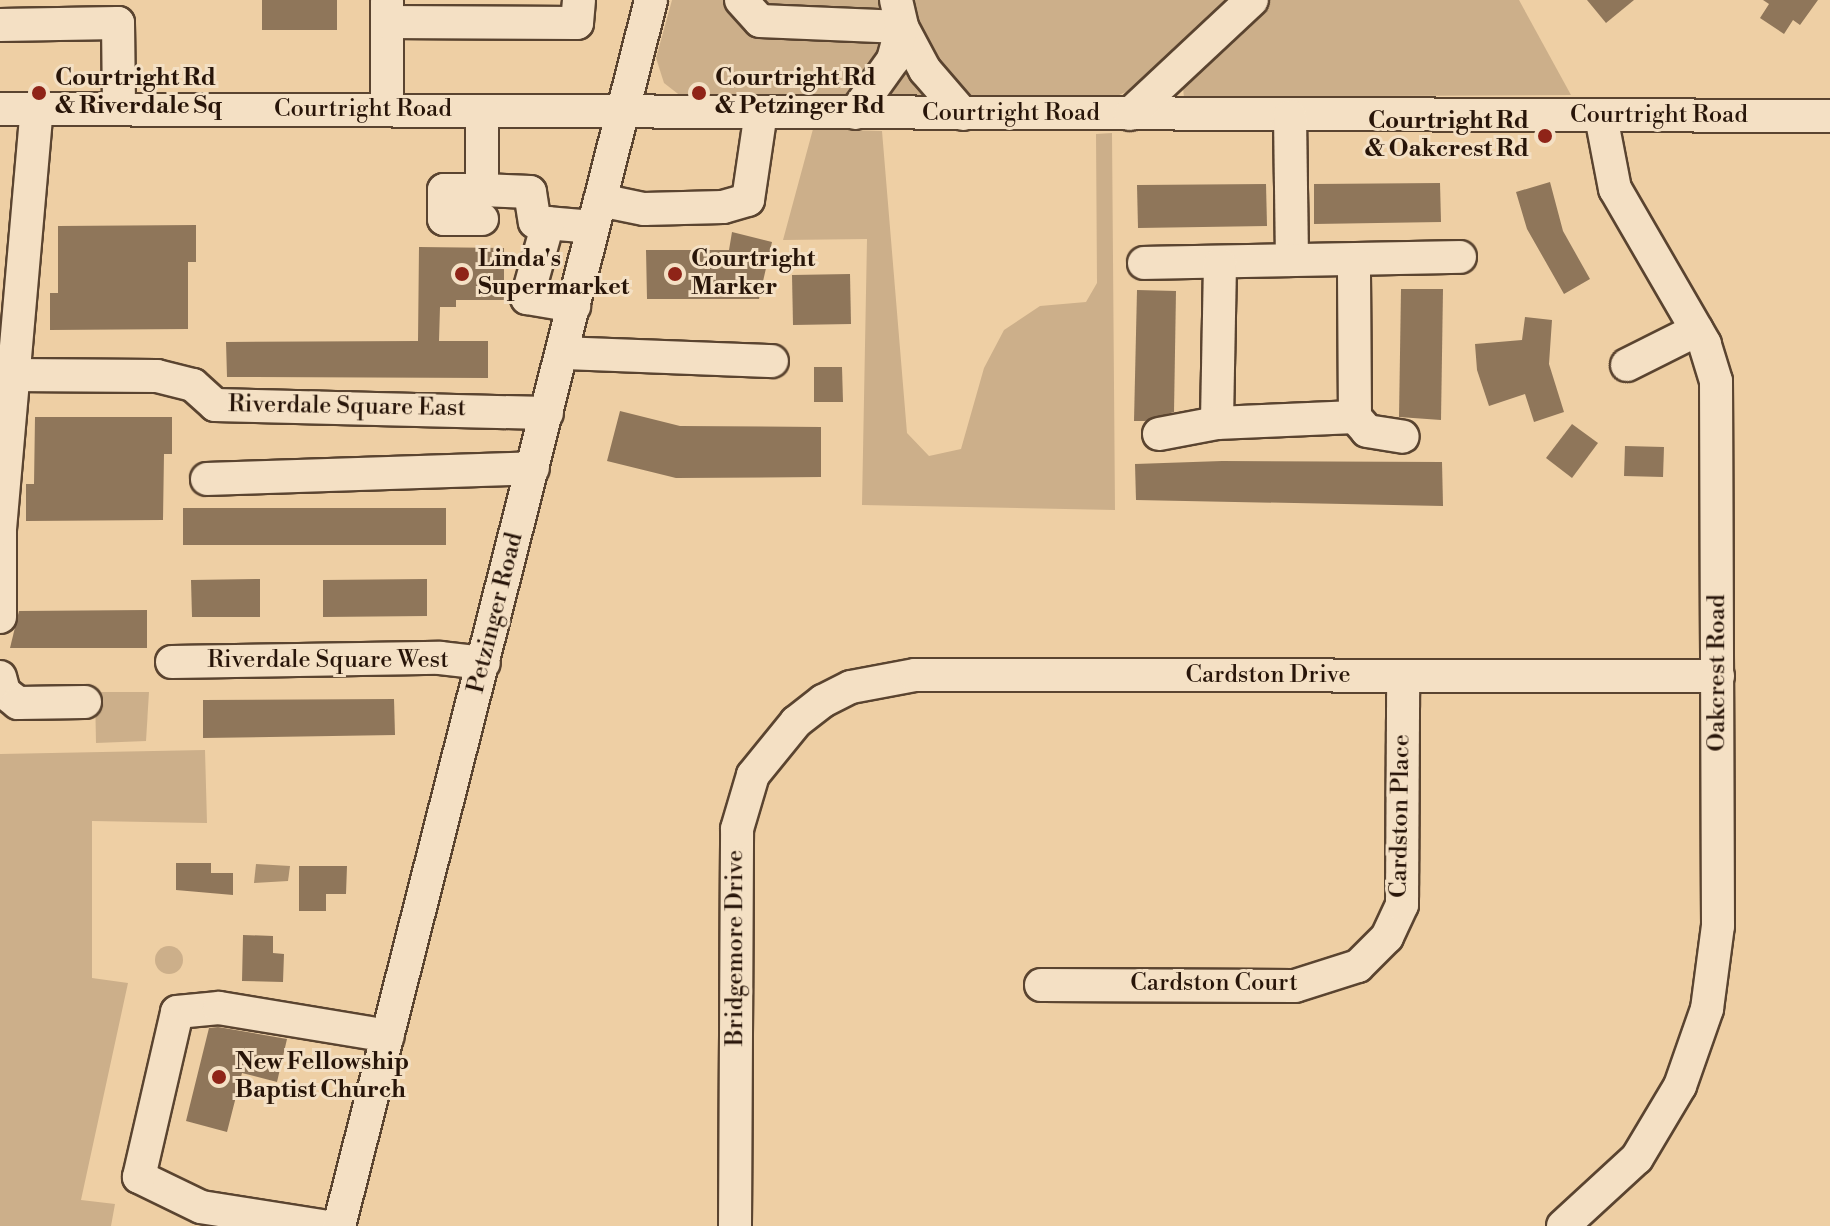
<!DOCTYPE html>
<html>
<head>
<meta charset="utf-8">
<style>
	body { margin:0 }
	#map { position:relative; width:1830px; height:1226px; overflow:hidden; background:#eecfa4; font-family:"Libre Bodoni",serif }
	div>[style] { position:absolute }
	.green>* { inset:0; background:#ccaf8a }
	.round { border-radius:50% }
	.water>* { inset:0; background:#ab906f }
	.building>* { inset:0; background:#8f765a }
	.roads { filter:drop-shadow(2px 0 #5a4430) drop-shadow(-2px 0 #5a4430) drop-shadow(0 2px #5a4430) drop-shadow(0 -2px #5a4430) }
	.minor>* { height:32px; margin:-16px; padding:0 16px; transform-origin:16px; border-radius:16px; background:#f4e0c4 }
	.dots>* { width:22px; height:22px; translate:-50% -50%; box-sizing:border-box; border:4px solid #f4e0c4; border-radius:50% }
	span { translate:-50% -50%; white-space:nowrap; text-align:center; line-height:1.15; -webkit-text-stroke:6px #f4e0c4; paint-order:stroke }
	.poi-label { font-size:24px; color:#281509; font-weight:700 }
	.left { translate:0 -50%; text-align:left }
	.right { translate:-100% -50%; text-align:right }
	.street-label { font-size:24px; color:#281509 }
</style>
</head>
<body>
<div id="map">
	<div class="green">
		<div style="clip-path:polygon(672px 0,1241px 0,1156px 78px,1102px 103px,682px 97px,664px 83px,656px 58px)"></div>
		<div style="clip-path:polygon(1264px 0,1519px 0,1571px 95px,1184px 97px,1182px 80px)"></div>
		<div style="clip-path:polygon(813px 129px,882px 131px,907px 433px,929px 456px,961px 449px,984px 368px,1004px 330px,1040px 306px,1086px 302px,1097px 283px,1096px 134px,1112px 133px,1115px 510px,862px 505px,867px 239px,783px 240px)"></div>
		<div style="clip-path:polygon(95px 692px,149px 692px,146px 741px,96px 743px)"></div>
		<div style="clip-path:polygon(205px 750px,207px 823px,92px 821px,92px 978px,128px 983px,81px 1200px,115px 1204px,111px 1226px,0 1226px,0 754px)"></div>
		<div class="round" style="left:155px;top:946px;width:28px;height:28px"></div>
	</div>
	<div class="water">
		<div style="clip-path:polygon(256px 864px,290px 866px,288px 881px,254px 883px)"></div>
	</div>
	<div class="building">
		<div style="clip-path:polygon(262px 0,337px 0,337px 30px,262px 30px)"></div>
		<div style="clip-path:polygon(1587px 0,1634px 0,1606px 23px)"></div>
		<div style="clip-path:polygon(1763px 0,1818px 0,1800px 25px,1793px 20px,1784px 34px,1760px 18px,1769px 4px)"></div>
		<div style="clip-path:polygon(1550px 182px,1563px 231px,1590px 279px,1564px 294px,1527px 229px,1516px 192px)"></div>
		<div style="clip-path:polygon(1440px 183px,1441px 222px,1314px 224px,1314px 184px)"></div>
		<div style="clip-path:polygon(1266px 184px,1267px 226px,1138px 228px,1137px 185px)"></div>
		<div style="clip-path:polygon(196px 225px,196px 262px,188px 262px,188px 329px,50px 330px,50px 293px,58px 293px,58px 226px)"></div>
		<div style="clip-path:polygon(732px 232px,772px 242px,759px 299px,647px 299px,646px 250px,729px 250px)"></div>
		<div style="clip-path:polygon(419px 247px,504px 248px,504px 300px,456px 300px,456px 307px,440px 307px,439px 341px,488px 341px,488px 378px,227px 377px,226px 342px,418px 341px)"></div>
		<div style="clip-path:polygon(850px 274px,851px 324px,793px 325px,792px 275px)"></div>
		<div style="clip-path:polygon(1401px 289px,1443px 289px,1441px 420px,1399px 417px)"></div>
		<div style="clip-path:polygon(1137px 290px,1176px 291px,1174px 412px,1145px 421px,1134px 421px)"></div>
		<div style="clip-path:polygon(1525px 317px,1552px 320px,1549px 364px,1564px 412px,1534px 422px,1525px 394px,1489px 406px,1477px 370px,1475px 344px,1522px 340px)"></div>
		<div style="clip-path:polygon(814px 367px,842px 367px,843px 402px,814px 402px)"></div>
		<div style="clip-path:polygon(620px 411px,680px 426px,821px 427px,821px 477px,676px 478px,607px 461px)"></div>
		<div style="clip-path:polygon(35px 417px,172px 417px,172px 454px,164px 454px,163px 520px,26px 521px,26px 484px,34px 484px)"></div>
		<div style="clip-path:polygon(1572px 424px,1598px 443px,1572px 478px,1546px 458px)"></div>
		<div style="clip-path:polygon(1625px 446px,1664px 447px,1663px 477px,1624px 476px)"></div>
		<div style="clip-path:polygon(1222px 461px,1442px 462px,1443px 506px,1136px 500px,1135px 464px)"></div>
		<div style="clip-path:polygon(183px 508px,446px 508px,446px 545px,183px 545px)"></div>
		<div style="clip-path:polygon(260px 579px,260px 617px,192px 617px,191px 580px)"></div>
		<div style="clip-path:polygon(427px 579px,427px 616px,323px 617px,323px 580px)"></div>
		<div style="clip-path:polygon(147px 610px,147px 648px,10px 648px,19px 611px)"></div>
		<div style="clip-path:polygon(394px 699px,395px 735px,203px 738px,203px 700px)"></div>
		<div style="clip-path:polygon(176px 863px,211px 863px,211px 873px,233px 873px,233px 895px,176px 890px)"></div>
		<div style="clip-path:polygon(299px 866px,347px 866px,346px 894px,326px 894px,326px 911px,299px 911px)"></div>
		<div style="clip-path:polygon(243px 935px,273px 936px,273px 953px,284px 954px,283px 982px,242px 981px)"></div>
		<div style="clip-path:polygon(218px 1027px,287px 1039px,277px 1082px,242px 1073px,227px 1132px,186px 1121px,209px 1028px)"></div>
	</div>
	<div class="roads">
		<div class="minor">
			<div style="left:741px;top:0;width:28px;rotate:48deg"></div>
			<div style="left:760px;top:21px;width:142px;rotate:2.4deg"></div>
			<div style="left:896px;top:0;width:28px;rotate:77deg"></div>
			<div style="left:902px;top:27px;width:49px;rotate:61.9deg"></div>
			<div style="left:925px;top:70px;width:58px;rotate:49.2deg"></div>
			<div style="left:387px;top:1px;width:109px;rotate:90deg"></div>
			<div style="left:387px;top:22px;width:190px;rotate:0.3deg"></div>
			<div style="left:577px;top:23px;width:23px;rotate:-85deg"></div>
			<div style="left:0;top:25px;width:118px;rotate:-1deg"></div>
			<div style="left:118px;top:23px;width:86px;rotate:89.3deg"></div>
			<div style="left:0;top:109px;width:1830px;rotate:0.22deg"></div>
			<div style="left:482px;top:111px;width:79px;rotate:90deg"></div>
			<div style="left:482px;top:190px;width:48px;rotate:2.4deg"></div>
			<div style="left:530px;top:192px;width:30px;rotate:81deg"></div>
			<div style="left:535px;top:222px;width:58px;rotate:4.9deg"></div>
			<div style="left:855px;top:113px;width:65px;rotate:-54.4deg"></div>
			<div style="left:893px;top:60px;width:34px;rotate:-75deg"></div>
			<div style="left:1130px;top:114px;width:167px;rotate:-43.1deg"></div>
			<div style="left:1290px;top:116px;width:144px;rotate:89.2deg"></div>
			<div style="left:482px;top:190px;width:38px;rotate:180deg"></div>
			<div style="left:444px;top:190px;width:29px;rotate:90deg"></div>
			<div style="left:444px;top:219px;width:38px"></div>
			<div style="left:600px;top:200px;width:45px;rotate:11.6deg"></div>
			<div style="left:644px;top:209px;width:79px;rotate:-1.5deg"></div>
			<div style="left:723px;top:207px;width:26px;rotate:-16deg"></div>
			<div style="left:748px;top:200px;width:89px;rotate:-81.6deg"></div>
			<div style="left:548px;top:223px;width:78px;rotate:105.6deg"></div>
			<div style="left:527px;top:298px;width:48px;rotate:9.7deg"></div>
			<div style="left:1144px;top:263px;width:316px;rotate:-1.1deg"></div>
			<div style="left:1220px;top:264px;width:159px;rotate:91.1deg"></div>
			<div style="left:1217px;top:423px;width:138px;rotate:-2.5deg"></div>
			<div style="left:1355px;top:417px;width:155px;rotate:-90.4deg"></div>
			<div style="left:562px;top:353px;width:210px;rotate:2.2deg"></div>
			<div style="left:1627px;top:365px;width:78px;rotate:-26.6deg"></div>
			<div style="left:12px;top:375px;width:145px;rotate:0.4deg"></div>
			<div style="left:157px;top:376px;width:37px;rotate:14deg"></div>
			<div style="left:193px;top:385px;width:30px;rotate:42deg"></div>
			<div style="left:215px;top:405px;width:332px;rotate:1.4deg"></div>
			<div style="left:1355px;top:417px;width:18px;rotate:49deg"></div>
			<div style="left:1367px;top:431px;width:36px;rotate:9deg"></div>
			<div style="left:1159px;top:434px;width:59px;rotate:-10.7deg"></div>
			<div style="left:207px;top:479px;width:326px;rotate:-1.9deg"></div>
			<div style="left:0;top:617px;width:88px;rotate:-90deg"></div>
			<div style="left:0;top:529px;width:422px;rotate:-85deg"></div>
			<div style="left:172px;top:662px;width:268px;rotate:-0.9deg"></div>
			<div style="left:440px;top:658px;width:44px;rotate:6.5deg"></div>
			<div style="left:0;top:677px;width:16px;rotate:75deg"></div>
			<div style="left:4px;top:692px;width:18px;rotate:38deg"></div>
			<div style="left:18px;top:703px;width:67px;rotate:-0.9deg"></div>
			<div style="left:1041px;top:985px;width:254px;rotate:0.2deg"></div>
			<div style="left:1295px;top:986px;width:66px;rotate:-17.6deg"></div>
			<div style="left:1358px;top:966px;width:41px;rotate:-45deg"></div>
			<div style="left:1387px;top:937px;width:35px;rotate:-65deg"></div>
			<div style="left:1402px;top:905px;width:229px;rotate:-89.7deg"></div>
			<div style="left:322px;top:1226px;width:122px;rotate:-171.1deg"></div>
			<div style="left:201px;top:1207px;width:69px;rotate:-154.2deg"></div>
			<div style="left:139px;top:1177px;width:169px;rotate:-77deg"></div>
			<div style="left:177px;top:1012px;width:42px;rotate:-5.4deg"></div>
			<div style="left:219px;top:1008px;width:171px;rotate:9.4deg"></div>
			<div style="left:339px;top:1226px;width:1265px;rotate:-75.72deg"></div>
			<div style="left:735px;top:1226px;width:397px;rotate:-89.7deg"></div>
			<div style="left:737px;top:829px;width:56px;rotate:-73.5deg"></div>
			<div style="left:753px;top:775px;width:68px;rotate:-50.9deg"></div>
			<div style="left:796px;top:722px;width:34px;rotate:-38deg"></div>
			<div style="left:823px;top:701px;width:31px;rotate:-27deg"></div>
			<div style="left:851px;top:687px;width:65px;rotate:-10.6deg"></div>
			<div style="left:915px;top:675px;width:803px;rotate:0.07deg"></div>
			<div style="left:1563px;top:1226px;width:100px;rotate:-42.6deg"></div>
			<div style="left:1637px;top:1158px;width:84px;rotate:-59.2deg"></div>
			<div style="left:1680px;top:1086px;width:82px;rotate:-70.7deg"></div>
			<div style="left:1707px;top:1009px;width:84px;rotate:-82.5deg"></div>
			<div style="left:1718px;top:926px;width:545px;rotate:-90.21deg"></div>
			<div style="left:1716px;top:381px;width:39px;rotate:-107deg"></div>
			<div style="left:1705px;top:344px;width:179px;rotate:-120.1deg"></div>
			<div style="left:1615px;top:189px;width:74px;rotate:-100.9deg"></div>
		</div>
	</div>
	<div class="dots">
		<div style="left:39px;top:93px;background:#8f2418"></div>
		<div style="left:699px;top:93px;background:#8f2418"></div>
		<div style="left:1545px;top:136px;background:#8f2418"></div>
		<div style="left:462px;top:274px;background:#8f2418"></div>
		<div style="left:675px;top:274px;background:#8f2418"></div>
		<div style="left:219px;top:1077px;background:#8f2418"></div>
	</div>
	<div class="poi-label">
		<span class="left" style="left:55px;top:93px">Courtright Rd<br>&amp; Riverdale Sq</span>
		<span class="left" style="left:715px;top:93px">Courtright Rd<br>&amp; Petzinger Rd</span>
		<span class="right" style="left:1529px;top:136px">Courtright Rd<br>&amp; Oakcrest Rd</span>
		<span class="left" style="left:478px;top:274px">Linda's<br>Supermarket</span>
		<span class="left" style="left:691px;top:274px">Courtright<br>Marker</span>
		<span class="left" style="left:235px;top:1077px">New Fellowship<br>Baptist Church</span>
	</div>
	<div class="street-label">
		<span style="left:363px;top:110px">Courtright Road</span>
		<span style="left:1011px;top:114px">Courtright Road</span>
		<span style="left:1659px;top:116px">Courtright Road</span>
		<span style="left:347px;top:407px;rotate:1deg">Riverdale Square East</span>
		<span style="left:496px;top:613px;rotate:-76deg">Petzinger Road</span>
		<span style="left:328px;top:661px">Riverdale Square West</span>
		<span style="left:1718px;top:673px;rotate:-90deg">Oakcrest Road</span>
		<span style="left:1268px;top:676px">Cardston Drive</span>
		<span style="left:1401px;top:816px;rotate:-89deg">Cardston Place</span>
		<span style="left:736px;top:948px;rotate:-90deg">Bridgemore Drive</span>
		<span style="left:1214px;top:984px">Cardston Court</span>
	</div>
</div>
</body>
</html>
